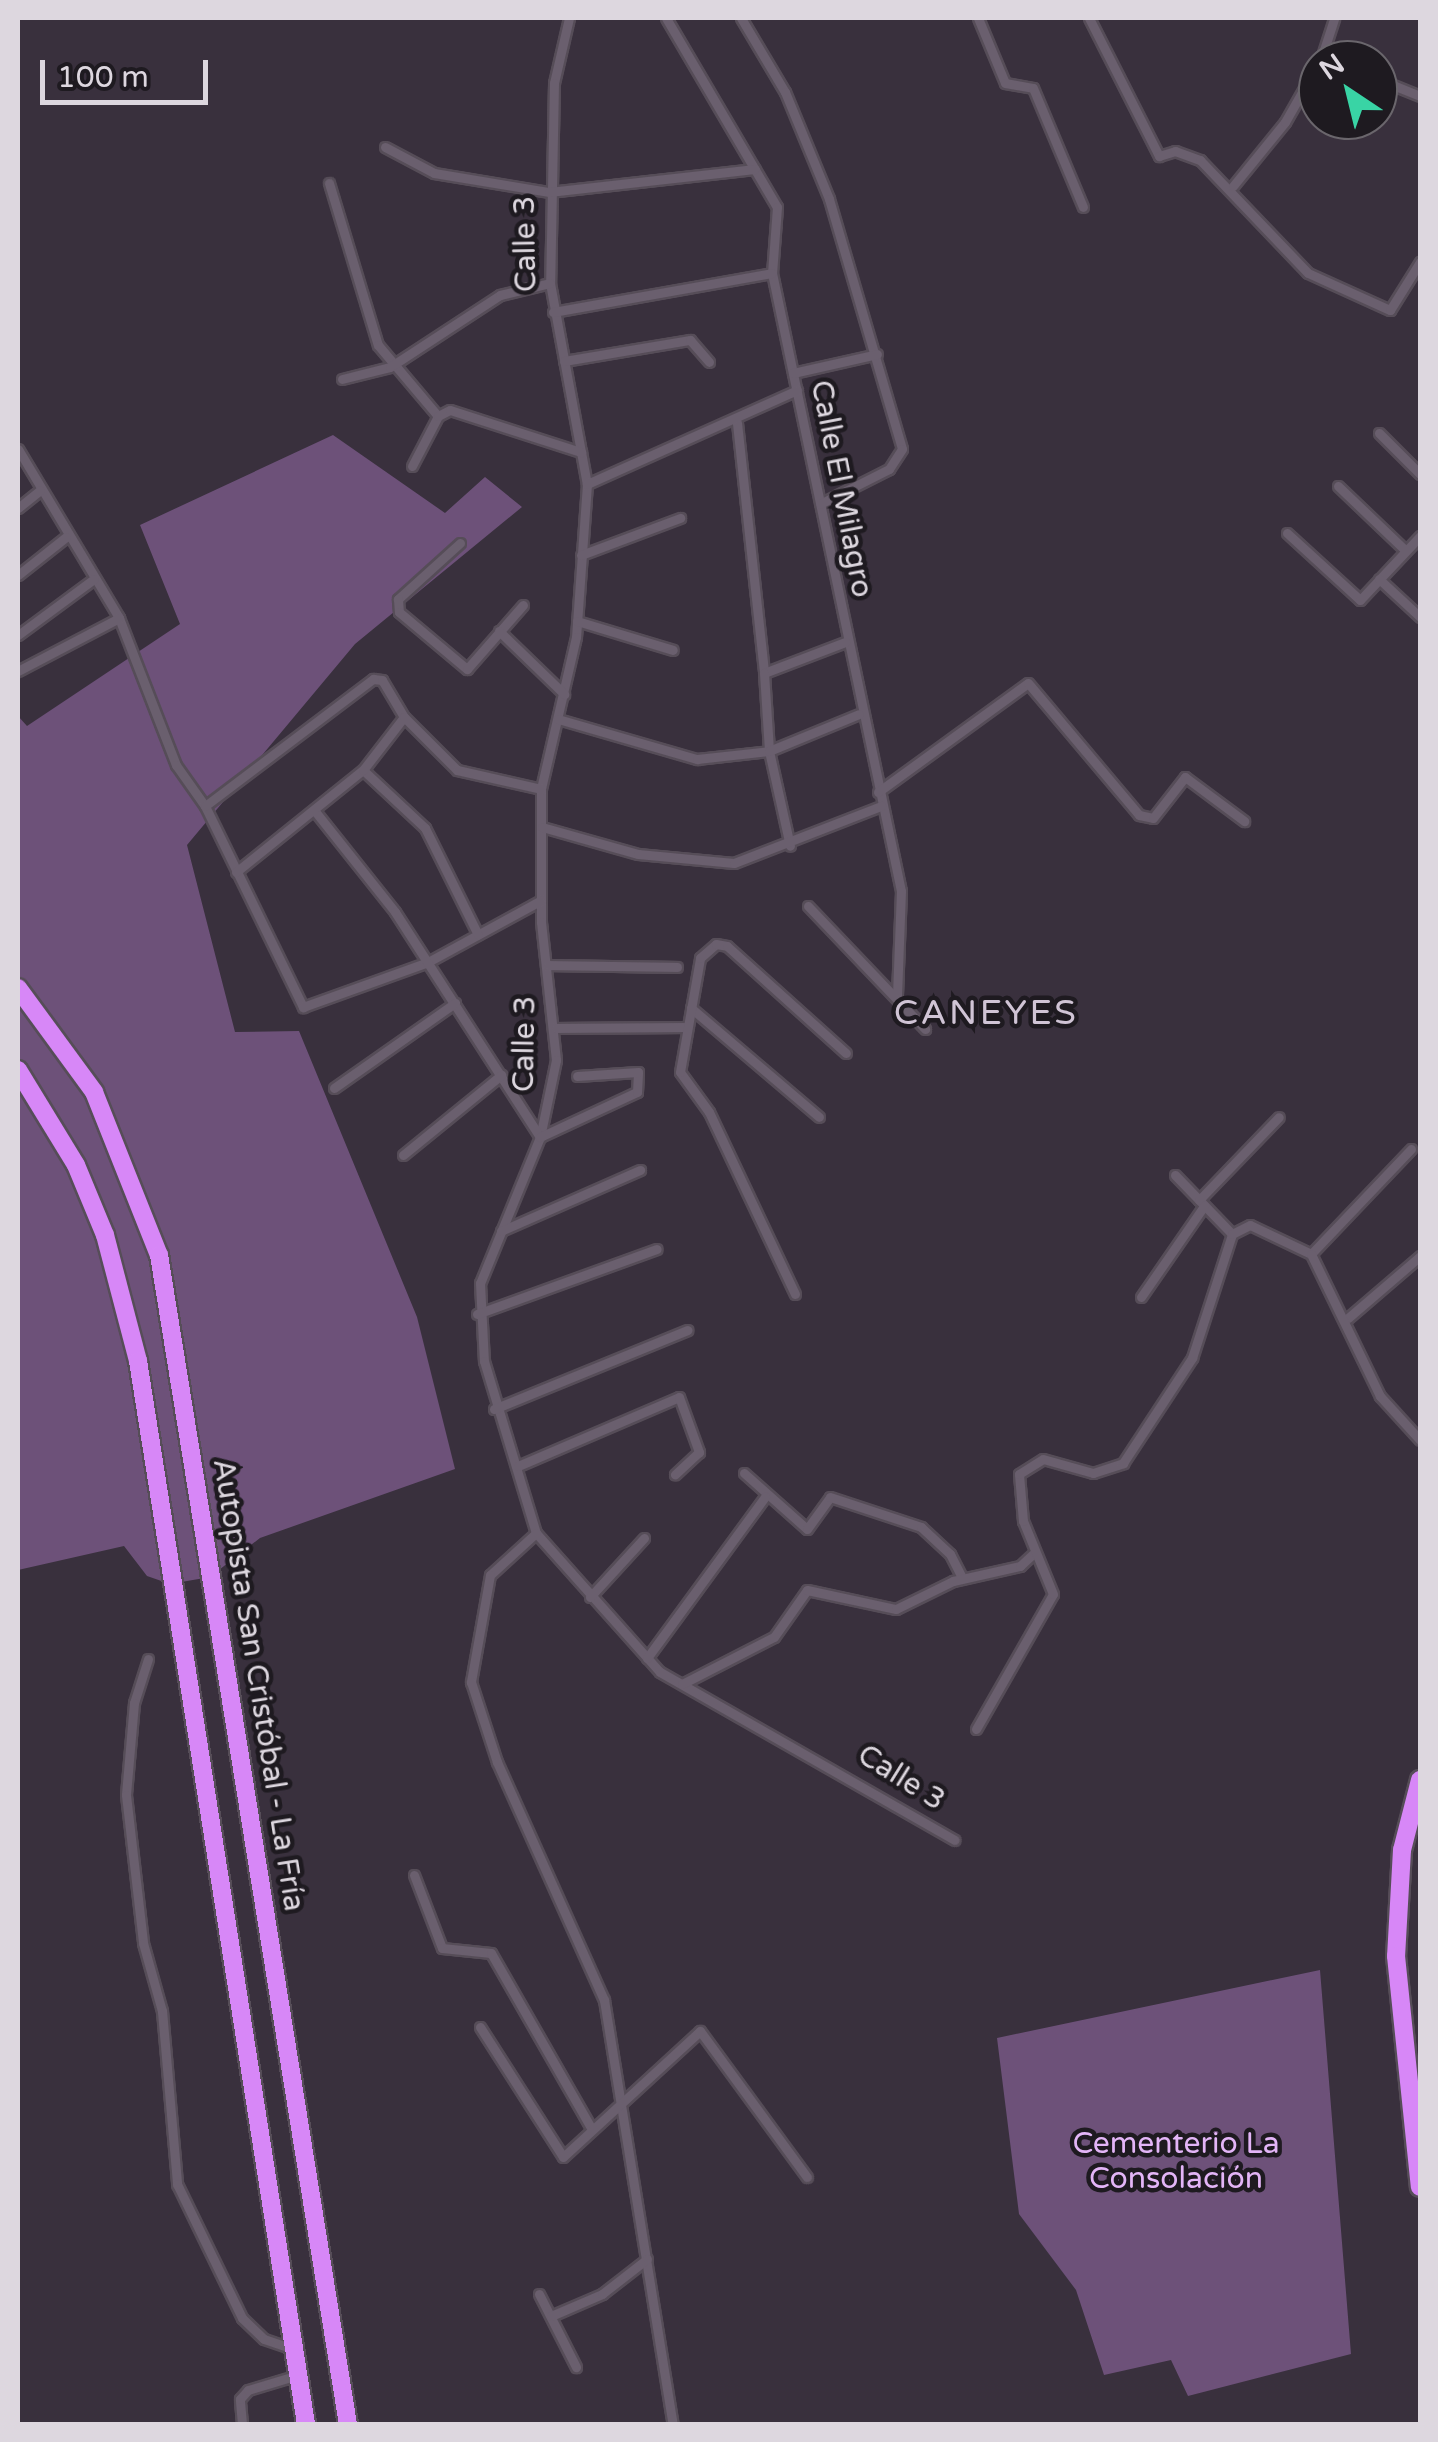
<!DOCTYPE html>
<html>
<head>
<meta charset="utf-8">
<style>
	body { margin:0 }
	#map { position:relative; width:1438px; height:2442px; overflow:hidden; background:#39303d; font-family:"Varela Round",sans-serif }
	div>[style] { position:absolute }
	.green>* { inset:0; background:#6d5179 }
	.roads { filter:drop-shadow(2px 0 #564d58) drop-shadow(-2px 0 #564d58) drop-shadow(0 2px #564d58) drop-shadow(0 -2px #564d58) }
	.minor>* { height:9px; margin:-4.5px; padding:0 4.5px; transform-origin:4.5px; border-radius:4.5px; background:#6a5f6e }
	.motorway>* { height:18px; margin:-9px; padding:0 9px; transform-origin:9px; border-radius:9px; background:#d787f7 }
	span { translate:-50% -50%; white-space:nowrap; text-align:center; line-height:1.15; -webkit-text-stroke:9px #1e1a20; paint-order:stroke }
	.street-label { font-size:30px; color:#ddd7df }
	.park-label { font-size:30px; color:#e3b5f7 }
	.quarter-label { font-size:35px; color:#d0c4d5; letter-spacing:2.5px }
	.frame { position:absolute; inset:0; border:20px solid #ddd7df; pointer-events:none }
	.north { position:absolute; left:1298px; top:40px; width:100px; height:100px; box-sizing:border-box; background:#1e1a20; border:2px solid #6a666c; border-radius:50%; rotate:325deg; font-size:28px; font-weight:700; line-height:40px; text-align:center; color:#ddd7df }
	.north::after { content:''; display:block; margin:auto; width:35px; height:45px; background:#39d4a5; clip-path:polygon(50% 0,100% 100%,50% 72%,0 100%) }
	.scale { position:absolute; left:40px; top:60px; width:168px; height:45px; box-sizing:border-box; border:5px solid #ddd7df; border-top:0; padding-left:12px; font-size:30px; line-height:35px; white-space:nowrap; color:#ddd7df; -webkit-text-stroke:8px #1e1a20; paint-order:stroke }
</style>
</head>
<body>
<div id="map">
	<div class="green">
		<div style="clip-path:polygon(333px 435px,445px 513px,485px 477px,522px 507px,355px 644px,187px 845px,235px 1032px,299px 1031px,417px 1317px,455px 1469px,260px 1538px,210px 1577px,170px 1584px,147px 1576px,124px 1546px,18px 1570px,18px 716px,27px 726px,180px 624px,140px 525px)"></div>
		<div style="clip-path:polygon(1320px 1970px,1351px 2354px,1188px 2396px,1171px 2360px,1104px 2375px,1076px 2290px,1019px 2214px,997px 2038px)"></div>
	</div>
	<div class="roads">
		<div class="minor">
			<div style="left:569px;top:18px;width:67px;rotate:103deg"></div>
			<div style="left:554px;top:83px;width:200px;rotate:91.1deg"></div>
			<div style="left:550px;top:283px;width:204px;rotate:79.6deg"></div>
			<div style="left:587px;top:484px;width:153px;rotate:94.1deg"></div>
			<div style="left:576px;top:637px;width:156px;rotate:103deg"></div>
			<div style="left:541px;top:789px;width:133px;rotate:90deg"></div>
			<div style="left:541px;top:922px;width:139px;rotate:83.8deg"></div>
			<div style="left:556px;top:1060px;width:79px;rotate:101.7deg"></div>
			<div style="left:540px;top:1137px;width:158px;rotate:112.3deg"></div>
			<div style="left:480px;top:1283px;width:78px;rotate:87.1deg"></div>
			<div style="left:484px;top:1361px;width:180px;rotate:73.2deg"></div>
			<div style="left:536px;top:1533px;width:186px;rotate:48.3deg"></div>
			<div style="left:660px;top:1672px;width:339px;rotate:29.7deg"></div>
			<div style="left:666px;top:18px;width:219px;rotate:59.6deg"></div>
			<div style="left:777px;top:207px;width:66px;rotate:94.3deg"></div>
			<div style="left:772px;top:273px;width:631px;rotate:78.21deg"></div>
			<div style="left:901px;top:891px;width:105px;rotate:92.2deg"></div>
			<div style="left:741px;top:18px;width:86px;rotate:59.3deg"></div>
			<div style="left:785px;top:92px;width:116px;rotate:67.6deg"></div>
			<div style="left:829px;top:199px;width:260px;rotate:73.7deg"></div>
			<div style="left:902px;top:449px;width:24px;rotate:123deg"></div>
			<div style="left:889px;top:469px;width:77px;rotate:153.1deg"></div>
			<div style="left:978px;top:18px;width:70px;rotate:67.4deg"></div>
			<div style="left:1005px;top:83px;width:28px;rotate:10deg"></div>
			<div style="left:1033px;top:88px;width:129px;rotate:67.2deg"></div>
			<div style="left:1089px;top:18px;width:155px;rotate:63.1deg"></div>
			<div style="left:1159px;top:156px;width:17px;rotate:-17deg"></div>
			<div style="left:1175px;top:151px;width:27px;rotate:20deg"></div>
			<div style="left:1200px;top:160px;width:156px;rotate:46.3deg"></div>
			<div style="left:1308px;top:273px;width:90px;rotate:24.3deg"></div>
			<div style="left:1390px;top:310px;width:57px;rotate:-58deg"></div>
			<div style="left:1322px;top:56px;width:40px;rotate:-72deg"></div>
			<div style="left:1378px;top:79px;width:45px;rotate:22deg"></div>
			<div style="left:385px;top:147px;width:55px;rotate:28deg"></div>
			<div style="left:434px;top:173px;width:117px;rotate:9.4deg"></div>
			<div style="left:549px;top:192px;width:207px;rotate:-6.4deg"></div>
			<div style="left:329px;top:183px;width:169px;rotate:73.2deg"></div>
			<div style="left:378px;top:345px;width:93px;rotate:49.8deg"></div>
			<div style="left:1233px;top:186px;width:82px;rotate:-50.9deg"></div>
			<div style="left:1285px;top:122px;width:67px;rotate:-60.4deg"></div>
			<div style="left:553px;top:312px;width:222px;rotate:-10.1deg"></div>
			<div style="left:564px;top:361px;width:128px;rotate:-9.5deg"></div>
			<div style="left:690px;top:340px;width:29px;rotate:49deg"></div>
			<div style="left:793px;top:373px;width:86px;rotate:-12.7deg"></div>
			<div style="left:342px;top:379px;width:49px;rotate:-14deg"></div>
			<div style="left:390px;top:367px;width:131px;rotate:-33.2deg"></div>
			<div style="left:500px;top:295px;width:51px;rotate:-13.5deg"></div>
			<div style="left:737px;top:423px;width:251px;rotate:83.8deg"></div>
			<div style="left:764px;top:673px;width:87px;rotate:-20.9deg"></div>
			<div style="left:1379px;top:433px;width:58px;rotate:45deg"></div>
			<div style="left:18px;top:449px;width:197px;rotate:59.1deg"></div>
			<div style="left:119px;top:618px;width:158px;rotate:68.8deg"></div>
			<div style="left:176px;top:765px;width:50px;rotate:54.7deg"></div>
			<div style="left:205px;top:806px;width:224px;rotate:64deg"></div>
			<div style="left:303px;top:1007px;width:133px;rotate:-19.8deg"></div>
			<div style="left:428px;top:962px;width:128px;rotate:-28.6deg"></div>
			<div style="left:412px;top:466px;width:56px;rotate:-62.5deg"></div>
			<div style="left:438px;top:416px;width:13px;rotate:-27deg"></div>
			<div style="left:450px;top:410px;width:138px;rotate:17.8deg"></div>
			<div style="left:587px;top:484px;width:230px;rotate:-24.1deg"></div>
			<div style="left:1338px;top:486px;width:93px;rotate:43.7deg"></div>
			<div style="left:18px;top:508px;width:28px;rotate:-39deg"></div>
			<div style="left:1287px;top:533px;width:99px;rotate:42.5deg"></div>
			<div style="left:1360px;top:600px;width:88px;rotate:-46.8deg"></div>
			<div style="left:460px;top:543px;width:84px;rotate:137.9deg"></div>
			<div style="left:398px;top:599px;width:13px;rotate:86deg"></div>
			<div style="left:399px;top:612px;width:89px;rotate:40deg"></div>
			<div style="left:467px;top:669px;width:85px;rotate:-48.8deg"></div>
			<div style="left:581px;top:555px;width:106px;rotate:-20.5deg"></div>
			<div style="left:18px;top:575px;width:61px;rotate:-38.4deg"></div>
			<div style="left:1379px;top:579px;width:56px;rotate:42.8deg"></div>
			<div style="left:577px;top:621px;width:100px;rotate:16.8deg"></div>
			<div style="left:499px;top:631px;width:91px;rotate:44.1deg"></div>
			<div style="left:18px;top:635px;width:94px;rotate:-36.4deg"></div>
			<div style="left:18px;top:671px;width:114px;rotate:-27.7deg"></div>
			<div style="left:764px;top:673px;width:78px;rotate:86.3deg"></div>
			<div style="left:769px;top:751px;width:97px;rotate:77.5deg"></div>
			<div style="left:558px;top:719px;width:145px;rotate:16.1deg"></div>
			<div style="left:697px;top:759px;width:72px;rotate:-6.3deg"></div>
			<div style="left:769px;top:751px;width:97px;rotate:-22.3deg"></div>
			<div style="left:363px;top:770px;width:85px;rotate:43.1deg"></div>
			<div style="left:425px;top:828px;width:119px;rotate:63.6deg"></div>
			<div style="left:878px;top:792px;width:185px;rotate:-36deg"></div>
			<div style="left:1028px;top:683px;width:172px;rotate:49.9deg"></div>
			<div style="left:1139px;top:815px;width:14px;rotate:12deg"></div>
			<div style="left:1153px;top:818px;width:52px;rotate:-52deg"></div>
			<div style="left:1185px;top:777px;width:74px;rotate:36.7deg"></div>
			<div style="left:205px;top:806px;width:211px;rotate:-37.1deg"></div>
			<div style="left:373px;top:679px;width:9px;rotate:6deg"></div>
			<div style="left:382px;top:680px;width:43px;rotate:59.3deg"></div>
			<div style="left:314px;top:810px;width:130px;rotate:51.5deg"></div>
			<div style="left:395px;top:912px;width:268px;rotate:57.2deg"></div>
			<div style="left:540px;top:1137px;width:107px;rotate:-24.9deg"></div>
			<div style="left:637px;top:1092px;width:20px;rotate:-87deg"></div>
			<div style="left:638px;top:1072px;width:61px;rotate:176.2deg"></div>
			<div style="left:542px;top:827px;width:100px;rotate:15.7deg"></div>
			<div style="left:638px;top:854px;width:96px;rotate:5.4deg"></div>
			<div style="left:734px;top:863px;width:158px;rotate:-21.2deg"></div>
			<div style="left:236px;top:872px;width:163px;rotate:-38.8deg"></div>
			<div style="left:363px;top:770px;width:67px;rotate:-52.3deg"></div>
			<div style="left:404px;top:717px;width:75px;rotate:45deg"></div>
			<div style="left:457px;top:770px;width:86px;rotate:12.7deg"></div>
			<div style="left:808px;top:906px;width:170px;rotate:46.4deg"></div>
			<div style="left:548px;top:965px;width:129px;rotate:0.9deg"></div>
			<div style="left:691px;top:1008px;width:168px;rotate:40.4deg"></div>
			<div style="left:556px;top:1028px;width:130px;rotate:-0.4deg"></div>
			<div style="left:334px;top:1088px;width:148px;rotate:-35.1deg"></div>
			<div style="left:403px;top:1155px;width:127px;rotate:-39.2deg"></div>
			<div style="left:1175px;top:1175px;width:82px;rotate:46deg"></div>
			<div style="left:1199px;top:1200px;width:115px;rotate:-46.1deg"></div>
			<div style="left:501px;top:1231px;width:152px;rotate:-23.7deg"></div>
			<div style="left:1311px;top:1254px;width:145px;rotate:-46.4deg"></div>
			<div style="left:795px;top:1294px;width:201px;rotate:-115.3deg"></div>
			<div style="left:709px;top:1112px;width:49px;rotate:-125.9deg"></div>
			<div style="left:680px;top:1072px;width:116px;rotate:-80deg"></div>
			<div style="left:700px;top:958px;width:21px;rotate:-41deg"></div>
			<div style="left:716px;top:944px;width:11px;rotate:10deg"></div>
			<div style="left:727px;top:946px;width:160px;rotate:42deg"></div>
			<div style="left:1141px;top:1297px;width:111px;rotate:-55.3deg"></div>
			<div style="left:477px;top:1314px;width:191px;rotate:-19.9deg"></div>
			<div style="left:1348px;top:1318px;width:95px;rotate:-40.7deg"></div>
			<div style="left:494px;top:1409px;width:209px;rotate:-22.2deg"></div>
			<div style="left:518px;top:1466px;width:175px;rotate:-23.2deg"></div>
			<div style="left:679px;top:1397px;width:59px;rotate:70deg"></div>
			<div style="left:699px;top:1452px;width:33px;rotate:137deg"></div>
			<div style="left:744px;top:1473px;width:84px;rotate:41.6deg"></div>
			<div style="left:807px;top:1529px;width:39px;rotate:-54deg"></div>
			<div style="left:830px;top:1497px;width:96px;rotate:18.2deg"></div>
			<div style="left:921px;top:1527px;width:40px;rotate:43deg"></div>
			<div style="left:950px;top:1554px;width:27px;rotate:63deg"></div>
			<div style="left:536px;top:1533px;width:62px;rotate:137.6deg"></div>
			<div style="left:490px;top:1575px;width:109px;rotate:100.1deg"></div>
			<div style="left:471px;top:1682px;width:84px;rotate:72deg"></div>
			<div style="left:497px;top:1762px;width:261px;rotate:65.8deg"></div>
			<div style="left:604px;top:2000px;width:430px;rotate:80.8deg"></div>
			<div style="left:590px;top:1597px;width:80px;rotate:-47.5deg"></div>
			<div style="left:647px;top:1658px;width:200px;rotate:-53.8deg"></div>
			<div style="left:148px;top:1659px;width:46px;rotate:107.7deg"></div>
			<div style="left:134px;top:1703px;width:92px;rotate:95deg"></div>
			<div style="left:126px;top:1795px;width:149px;rotate:83.4deg"></div>
			<div style="left:143px;top:1943px;width:71px;rotate:74.4deg"></div>
			<div style="left:162px;top:2011px;width:174px;rotate:85deg"></div>
			<div style="left:177px;top:2184px;width:149px;rotate:64.1deg"></div>
			<div style="left:242px;top:2318px;width:30px;rotate:44deg"></div>
			<div style="left:264px;top:2339px;width:31px;rotate:19deg"></div>
			<div style="left:682px;top:1684px;width:103px;rotate:-27.1deg"></div>
			<div style="left:774px;top:1637px;width:57px;rotate:-54.9deg"></div>
			<div style="left:807px;top:1590px;width:91px;rotate:12.1deg"></div>
			<div style="left:896px;top:1609px;width:64px;rotate:-26.2deg"></div>
			<div style="left:953px;top:1581px;width:69px;rotate:-12.6deg"></div>
			<div style="left:1020px;top:1566px;width:18px;rotate:-43deg"></div>
			<div style="left:976px;top:1729px;width:155px;rotate:-60.3deg"></div>
			<div style="left:1053px;top:1594px;width:79px;rotate:-112.3deg"></div>
			<div style="left:1023px;top:1521px;width:47px;rotate:-94.9deg"></div>
			<div style="left:1019px;top:1474px;width:28px;rotate:-32deg"></div>
			<div style="left:1043px;top:1459px;width:52px;rotate:15.6deg"></div>
			<div style="left:1093px;top:1473px;width:32px;rotate:-18deg"></div>
			<div style="left:1123px;top:1463px;width:126px;rotate:-56.7deg"></div>
			<div style="left:1192px;top:1358px;width:130px;rotate:-72.1deg"></div>
			<div style="left:1232px;top:1234px;width:20px;rotate:-27deg"></div>
			<div style="left:1250px;top:1225px;width:68px;rotate:25.4deg"></div>
			<div style="left:1311px;top:1254px;width:158px;rotate:64.1deg"></div>
			<div style="left:1380px;top:1396px;width:59px;rotate:47.7deg"></div>
			<div style="left:414px;top:1875px;width:78px;rotate:69deg"></div>
			<div style="left:442px;top:1948px;width:49px;rotate:5.8deg"></div>
			<div style="left:491px;top:1953px;width:203px;rotate:60.2deg"></div>
			<div style="left:480px;top:2027px;width:154px;rotate:57.4deg"></div>
			<div style="left:563px;top:2157px;width:186px;rotate:-42.6deg"></div>
			<div style="left:700px;top:2031px;width:181px;rotate:53.8deg"></div>
			<div style="left:539px;top:2294px;width:82px;rotate:63.1deg"></div>
			<div style="left:551px;top:2316px;width:56px;rotate:-23.3deg"></div>
			<div style="left:602px;top:2294px;width:57px;rotate:-37.9deg"></div>
			<div style="left:242px;top:2424px;width:25px;rotate:-95deg"></div>
			<div style="left:240px;top:2399px;width:12px;rotate:-48deg"></div>
			<div style="left:248px;top:2390px;width:52px;rotate:-16.7deg"></div>
		</div>
		<div class="motorway">
			<div style="left:18px;top:988px;width:129px;rotate:53.8deg"></div>
			<div style="left:94px;top:1092px;width:175px;rotate:68.3deg"></div>
			<div style="left:159px;top:1255px;width:1184px;rotate:80.82deg"></div>
			<div style="left:18px;top:1070px;width:111px;rotate:58.6deg"></div>
			<div style="left:76px;top:1165px;width:76px;rotate:67.5deg"></div>
			<div style="left:105px;top:1235px;width:130px;rotate:75.3deg"></div>
			<div style="left:138px;top:1361px;width:1076px;rotate:81.02deg"></div>
			<div style="left:1420px;top:1780px;width:72px;rotate:104.4deg"></div>
			<div style="left:1402px;top:1850px;width:106px;rotate:93.2deg"></div>
			<div style="left:1396px;top:1956px;width:232px;rotate:84.1deg"></div>
		</div>
	</div>
	<div class="street-label">
		<span style="left:526px;top:244px;rotate:-91deg">Calle 3</span>
		<span style="left:841px;top:489px;rotate:79deg">Calle El Milagro</span>
		<span style="left:525px;top:1044px;rotate:-89deg">Calle 3</span>
		<span style="left:258px;top:1685px;rotate:81deg">Autopista San Cristóbal - La Fría</span>
		<span style="left:901px;top:1778px;rotate:32deg">Calle 3</span>
	</div>
	<div class="park-label">
		<span style="left:1176px;top:2161px">Cementerio La<br>Consolación</span>
	</div>
	<div class="quarter-label">
		<span style="left:986px;top:1013px">CANEYES</span>
	</div>
	<div class="frame"></div>
	<div class="north">N</div>
	<div class="scale">100 m</div>
</div>
</body>
</html>
